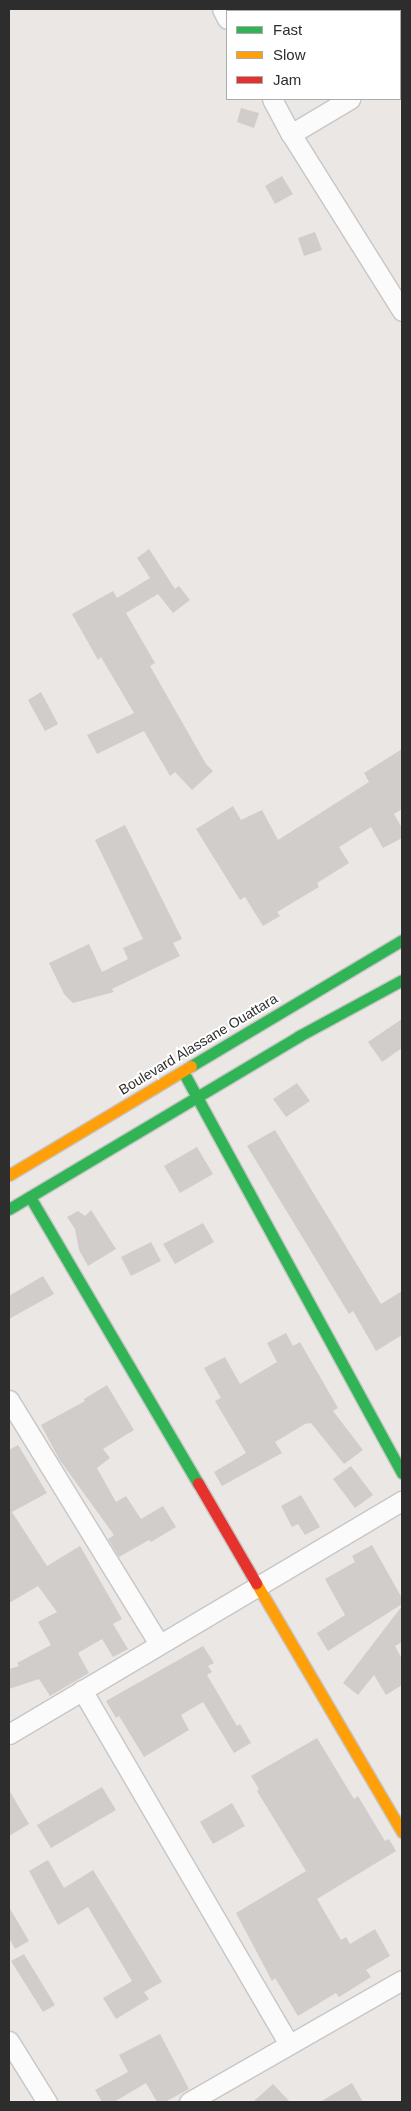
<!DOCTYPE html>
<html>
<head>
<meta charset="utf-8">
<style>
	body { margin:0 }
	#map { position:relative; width:411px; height:2111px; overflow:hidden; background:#ebe7e4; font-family:Helvetica,sans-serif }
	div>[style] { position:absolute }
	.building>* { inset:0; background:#d0cdcb }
	.roads { filter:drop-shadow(1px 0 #c7c6c6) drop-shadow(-1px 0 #c7c6c6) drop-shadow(0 1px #c7c6c6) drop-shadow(0 -1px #c7c6c6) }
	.street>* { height:19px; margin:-9.5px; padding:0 9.5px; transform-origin:9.5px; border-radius:9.5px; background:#fcfbfb }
	.fast>* { height:11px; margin:-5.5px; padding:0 5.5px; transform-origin:5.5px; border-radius:5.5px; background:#30b455 }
	.slow>* { height:11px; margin:-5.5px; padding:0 5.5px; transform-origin:5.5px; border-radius:5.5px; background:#ff9f0a }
	.jam>* { height:11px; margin:-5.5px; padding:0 5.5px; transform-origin:5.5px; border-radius:5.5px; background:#e5322d }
	span { translate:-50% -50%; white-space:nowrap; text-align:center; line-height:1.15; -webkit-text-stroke:4px #fff; paint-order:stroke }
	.street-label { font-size:14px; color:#2d2d2d }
	.frame { position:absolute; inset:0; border:10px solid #2d2d2d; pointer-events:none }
	.legend { position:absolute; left:226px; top:10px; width:175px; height:90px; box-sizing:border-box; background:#fff; border:1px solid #ababab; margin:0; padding:6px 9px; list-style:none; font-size:15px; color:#2d2d2d }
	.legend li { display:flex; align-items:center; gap:10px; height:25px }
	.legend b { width:25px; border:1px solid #ababab }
</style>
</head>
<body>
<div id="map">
	<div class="building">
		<div style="clip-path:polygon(241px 108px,259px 113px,254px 128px,237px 122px)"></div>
		<div style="clip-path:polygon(282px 176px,293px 194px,275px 204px,265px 186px)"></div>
		<div style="clip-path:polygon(315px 232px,322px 250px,304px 256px,298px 238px)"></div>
		<div style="clip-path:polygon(149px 549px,175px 589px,179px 586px,190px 600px,173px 613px,158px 594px,126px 613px,155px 663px,150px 666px,206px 764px,213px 771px,192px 790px,175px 772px,170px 776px,144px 731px,97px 754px,87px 735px,134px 713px,101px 657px,98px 660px,72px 614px,113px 591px,117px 598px,150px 578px,137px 558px)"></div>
		<div style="clip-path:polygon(41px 692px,58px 724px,45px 731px,28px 700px)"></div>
		<div style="clip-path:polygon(402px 749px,402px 809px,394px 814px,402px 828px,402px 838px,383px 848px,371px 827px,339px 847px,349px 863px,317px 883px,319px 887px,277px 912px,280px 916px,263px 926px,245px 897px,240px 900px,196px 829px,233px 806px,241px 820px,262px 810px,278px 840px,369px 782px,364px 773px)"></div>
		<div style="clip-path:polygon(125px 825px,182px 939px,173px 943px,180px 956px,112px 989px,114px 992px,73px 1003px,64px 994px,49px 963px,89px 944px,102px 972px,128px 959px,123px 948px,143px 939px,95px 840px)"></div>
		<div style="clip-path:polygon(402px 1019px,402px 1048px,382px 1062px,368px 1042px)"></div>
		<div style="clip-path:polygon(297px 1083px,310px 1101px,286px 1117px,273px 1099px)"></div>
		<div style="clip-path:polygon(275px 1130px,381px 1304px,402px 1291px,402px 1335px,376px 1351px,353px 1311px,349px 1314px,247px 1146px)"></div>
		<div style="clip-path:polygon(197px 1147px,213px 1174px,180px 1193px,164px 1166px)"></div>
		<div style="clip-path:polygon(91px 1210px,116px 1249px,88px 1266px,79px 1250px,75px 1229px,67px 1217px,78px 1211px,85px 1216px)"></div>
		<div style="clip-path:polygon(203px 1223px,214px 1242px,175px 1264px,163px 1244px)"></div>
		<div style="clip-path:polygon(151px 1242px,161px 1261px,131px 1276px,121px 1257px)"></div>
		<div style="clip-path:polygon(43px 1276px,54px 1294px,9px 1319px,9px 1296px)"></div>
		<div style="clip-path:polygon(286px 1333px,293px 1346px,300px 1342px,338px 1408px,333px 1411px,363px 1450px,344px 1464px,311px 1423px,305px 1424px,275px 1442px,282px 1453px,222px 1486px,214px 1472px,246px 1453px,215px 1401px,221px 1398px,204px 1368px,225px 1357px,240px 1384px,277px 1362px,267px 1343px)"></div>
		<div style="clip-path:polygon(107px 1385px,134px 1430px,103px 1449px,110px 1458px,97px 1468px,116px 1502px,126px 1496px,141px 1519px,163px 1506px,176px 1527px,151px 1542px,149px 1540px,119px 1557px,108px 1539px,114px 1535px,59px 1459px,41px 1425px,85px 1401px,84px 1399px)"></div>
		<div style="clip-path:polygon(18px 1445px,47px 1493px,12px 1512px,47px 1566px,80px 1546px,122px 1619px,113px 1624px,128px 1649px,113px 1657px,102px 1639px,78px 1653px,89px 1673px,50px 1696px,39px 1679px,9px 1689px,9px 1669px,19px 1666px,17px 1663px,51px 1645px,38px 1622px,57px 1612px,38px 1586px,9px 1603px,9px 1450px)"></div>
		<div style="clip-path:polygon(351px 1466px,373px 1495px,355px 1508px,333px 1479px)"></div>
		<div style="clip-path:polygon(301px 1495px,320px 1527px,305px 1535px,298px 1524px,292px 1527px,281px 1506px)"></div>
		<div style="clip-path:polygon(372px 1545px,402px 1598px,402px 1604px,328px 1651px,317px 1633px,345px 1615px,325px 1579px,355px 1562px,352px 1556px)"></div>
		<div style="clip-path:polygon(402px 1606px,402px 1642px,395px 1646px,402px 1659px,402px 1685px,386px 1695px,374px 1675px,358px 1695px,343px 1683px)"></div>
		<div style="clip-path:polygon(203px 1646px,214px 1663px,208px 1666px,212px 1672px,207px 1675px,237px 1726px,240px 1724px,251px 1743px,234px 1753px,203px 1702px,181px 1715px,189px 1730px,144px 1757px,119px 1716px,116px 1718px,106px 1701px)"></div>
		<div style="clip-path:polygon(317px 1738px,354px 1799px,358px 1796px,385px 1841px,389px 1839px,396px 1851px,317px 1899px,341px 1940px,346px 1937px,350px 1944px,375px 1929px,390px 1956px,366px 1970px,371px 1977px,339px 1997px,336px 1993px,298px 2016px,275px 1978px,272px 1981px,236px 1913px,306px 1871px,257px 1791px,259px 1789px,251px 1776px)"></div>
		<div style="clip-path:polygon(102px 1787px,116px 1810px,51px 1848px,37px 1825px)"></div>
		<div style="clip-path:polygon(9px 1790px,29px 1824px,9px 1836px)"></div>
		<div style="clip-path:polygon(232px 1803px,245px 1826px,213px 1844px,200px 1822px)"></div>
		<div style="clip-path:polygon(48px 1860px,64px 1888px,93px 1870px,162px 1982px,144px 1992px,149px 1999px,116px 2019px,103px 1998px,132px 1981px,88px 1907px,58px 1925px,29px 1871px)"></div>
		<div style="clip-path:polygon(9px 1907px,29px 1941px,15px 1949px,9px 1938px)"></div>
		<div style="clip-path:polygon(24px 1954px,55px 2005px,43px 2012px,11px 1961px)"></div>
		<div style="clip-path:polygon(160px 2034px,189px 2089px,165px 2102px,157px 2102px,146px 2083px,114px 2102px,102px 2102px,95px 2090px,128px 2072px,119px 2055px)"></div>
		<div style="clip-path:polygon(352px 2083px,363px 2102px,320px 2102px)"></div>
		<div style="clip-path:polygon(273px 2084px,290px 2102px,253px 2102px)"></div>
	</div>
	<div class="roads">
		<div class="street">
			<div style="left:222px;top:9px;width:11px;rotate:63deg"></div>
			<div style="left:400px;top:70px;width:3px;rotate:-45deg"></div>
			<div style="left:272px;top:99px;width:40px;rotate:62deg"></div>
			<div style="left:291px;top:134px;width:209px;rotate:57.9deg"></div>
			<div style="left:291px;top:134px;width:69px;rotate:-30.7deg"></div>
			<div style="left:9px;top:1400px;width:286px;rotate:58.4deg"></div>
			<div style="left:82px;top:1690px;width:410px;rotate:59.7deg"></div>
			<div style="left:9px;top:1734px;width:457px;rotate:-30.7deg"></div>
			<div style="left:9px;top:2041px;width:72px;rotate:58.1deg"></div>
			<div style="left:189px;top:2102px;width:245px;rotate:-29.8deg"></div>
		</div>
		<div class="fast">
			<div style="left:191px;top:1066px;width:246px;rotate:-30.8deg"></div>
			<div style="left:186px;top:1077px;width:451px;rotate:61.4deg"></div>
			<div style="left:30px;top:1197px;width:332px;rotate:59.6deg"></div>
			<div style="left:9px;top:1209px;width:338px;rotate:-30.8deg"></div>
			<div style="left:299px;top:1036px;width:117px;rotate:-28.5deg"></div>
		</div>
		<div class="slow">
			<div style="left:9px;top:1175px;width:212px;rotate:-30.9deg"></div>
			<div style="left:256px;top:1583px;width:289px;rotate:59.6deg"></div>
		</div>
		<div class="jam">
			<div style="left:198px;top:1483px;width:116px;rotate:59.9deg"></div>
		</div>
	</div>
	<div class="street-label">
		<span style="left:198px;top:1044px;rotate:-31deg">Boulevard Alassane Ouattara</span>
	</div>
	<div class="frame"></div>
	<ul class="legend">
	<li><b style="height:6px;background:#30b455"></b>Fast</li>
	<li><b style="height:6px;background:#ff9f0a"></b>Slow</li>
	<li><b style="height:6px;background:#e5322d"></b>Jam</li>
	</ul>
</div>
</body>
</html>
